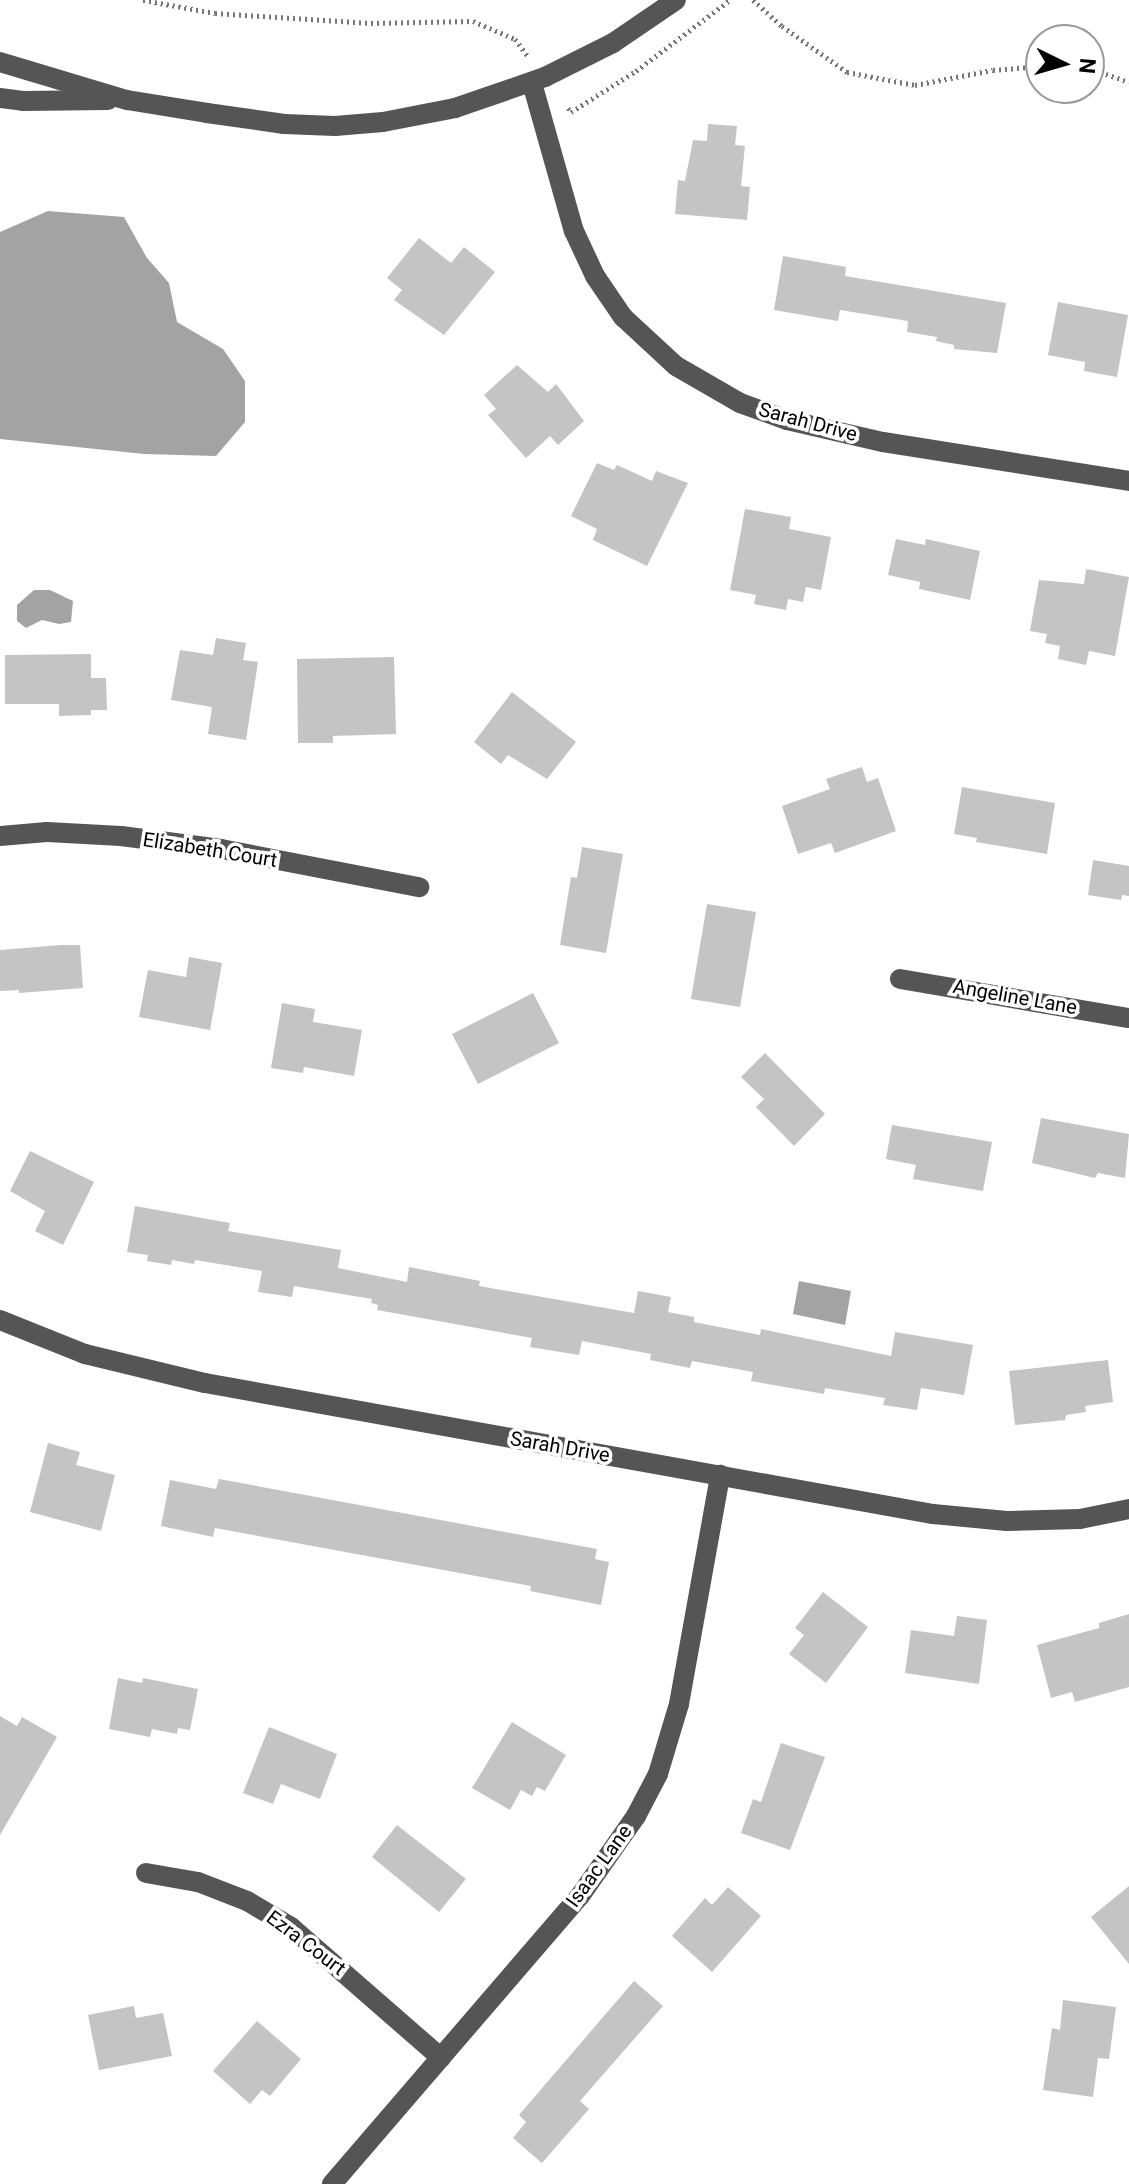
<!DOCTYPE html>
<html>
<head>
<meta charset="utf-8">
<style>
	body { margin:0 }
	#map { position:relative; width:1129px; height:2184px; overflow:hidden; background:#fff; font-family:Roboto,sans-serif }
	div>[style] { position:absolute }
	.water>* { inset:0; background:#a3a3a3 }
	.building>* { inset:0; background:#c4c4c4 }
	.path>* { height:5px; margin-top:-2.5px; transform-origin:0; background:repeating-linear-gradient(90deg,#777 0 2px,transparent 0 6px) }
	.minor>* { height:20px; margin:-10px; padding:0 10px; transform-origin:10px; border-radius:10px; background:#555 }
	span { translate:-50% -50%; white-space:nowrap; text-align:center; line-height:1.15; -webkit-text-stroke:7px #fff; paint-order:stroke }
	.street-label { font-size:20px; color:#000 }
	.north { position:absolute; left:1025px; top:24px; width:80px; height:80px; box-sizing:border-box; background:#fff; border:2px solid #999; border-radius:50%; rotate:95deg; font-size:22px; font-weight:700; line-height:32px; text-align:center; color:#000 }
	.north::after { content:''; display:block; margin:auto; width:28px; height:36px; background:#000; clip-path:polygon(50% 0,100% 100%,50% 72%,0 100%) }
</style>
</head>
<body>
<div id="map">
	<div class="water">
		<div style="clip-path:polygon(48px 211px,124px 217px,147px 258px,169px 283px,177px 322px,223px 349px,245px 381px,245px 422px,216px 456px,144px 454px,0 439px,0 232px)"></div>
		<div style="clip-path:polygon(34px 590px,50px 590px,73px 601px,71px 622px,59px 624px,42px 620px,26px 628px,17px 621px,17px 605px)"></div>
		<div style="clip-path:polygon(799px 1281px,851px 1291px,845px 1325px,793px 1314px)"></div>
	</div>
	<div class="building">
		<div style="clip-path:polygon(708px 124px,737px 126px,735px 145px,745px 146px,741px 186px,750px 187px,747px 220px,675px 214px,678px 180px,685px 181px,693px 140px,707px 141px)"></div>
		<div style="clip-path:polygon(419px 238px,451px 263px,464px 247px,495px 272px,444px 335px,394px 300px,402px 290px,387px 278px)"></div>
		<div style="clip-path:polygon(783px 256px,846px 267px,845px 276px,1006px 303px,997px 353px,954px 349px,954px 345px,936px 341px,937px 337px,907px 332px,908px 321px,840px 310px,838px 321px,774px 310px)"></div>
		<div style="clip-path:polygon(1058px 302px,1128px 315px,1117px 377px,1084px 371px,1085px 362px,1048px 355px)"></div>
		<div style="clip-path:polygon(517px 365px,548px 392px,556px 384px,584px 421px,558px 445px,550px 436px,526px 458px,488px 415px,496px 409px,484px 395px)"></div>
		<div style="clip-path:polygon(597px 463px,614px 470px,617px 465px,652px 481px,656px 471px,688px 483px,647px 566px,593px 540px,597px 529px,571px 516px)"></div>
		<div style="clip-path:polygon(745px 509px,791px 517px,789px 529px,831px 537px,821px 590px,806px 587px,803px 602px,788px 599px,786px 610px,754px 604px,756px 595px,730px 590px)"></div>
		<div style="clip-path:polygon(896px 539px,925px 545px,926px 539px,980px 551px,970px 600px,919px 589px,920px 582px,888px 575px)"></div>
		<div style="clip-path:polygon(1086px 569px,1129px 577px,1115px 656px,1089px 651px,1086px 665px,1058px 659px,1060px 646px,1045px 643px,1047px 634px,1030px 631px,1039px 580px,1084px 584px)"></div>
		<div style="clip-path:polygon(216px 638px,246px 643px,243px 660px,258px 662px,246px 740px,208px 734px,212px 707px,171px 700px,180px 650px,213px 655px)"></div>
		<div style="clip-path:polygon(91px 654px,91px 678px,106px 678px,107px 710px,91px 710px,91px 715px,59px 716px,59px 704px,5px 704px,5px 655px)"></div>
		<div style="clip-path:polygon(394px 657px,396px 734px,333px 736px,333px 743px,298px 743px,297px 659px)"></div>
		<div style="clip-path:polygon(512px 692px,576px 742px,547px 779px,508px 755px,501px 764px,474px 742px)"></div>
		<div style="clip-path:polygon(862px 767px,867px 782px,878px 778px,896px 831px,835px 853px,831px 843px,798px 854px,782px 806px,830px 789px,826px 779px)"></div>
		<div style="clip-path:polygon(962px 787px,1055px 803px,1047px 854px,976px 842px,977px 838px,954px 834px)"></div>
		<div style="clip-path:polygon(582px 847px,623px 854px,606px 953px,560px 945px,571px 877px,577px 878px)"></div>
		<div style="clip-path:polygon(1093px 860px,1129px 866px,1129px 896px,1122px 895px,1121px 900px,1088px 895px)"></div>
		<div style="clip-path:polygon(707px 904px,756px 912px,740px 1007px,691px 999px)"></div>
		<div style="clip-path:polygon(61px 945px,80px 945px,83px 988px,19px 993px,19px 990px,0 991px,0 950px)"></div>
		<div style="clip-path:polygon(189px 957px,222px 963px,210px 1030px,139px 1017px,148px 970px,186px 977px)"></div>
		<div style="clip-path:polygon(533px 993px,559px 1043px,478px 1084px,452px 1034px)"></div>
		<div style="clip-path:polygon(282px 1003px,315px 1009px,313px 1022px,362px 1030px,354px 1076px,304px 1067px,303px 1073px,271px 1068px)"></div>
		<div style="clip-path:polygon(765px 1053px,825px 1114px,794px 1146px,756px 1107px,764px 1099px,741px 1077px)"></div>
		<div style="clip-path:polygon(1041px 1118px,1129px 1134px,1125px 1178px,1098px 1173px,1095px 1178px,1032px 1163px)"></div>
		<div style="clip-path:polygon(892px 1125px,992px 1142px,983px 1191px,913px 1179px,916px 1165px,886px 1159px)"></div>
		<div style="clip-path:polygon(30px 1151px,94px 1182px,63px 1245px,35px 1231px,45px 1211px,10px 1191px)"></div>
		<div style="clip-path:polygon(135px 1206px,230px 1223px,228px 1231px,341px 1250px,338px 1268px,407px 1282px,409px 1267px,480px 1281px,479px 1286px,634px 1313px,638px 1291px,671px 1297px,668px 1312px,694px 1317px,694px 1322px,760px 1335px,761px 1329px,891px 1356px,895px 1332px,973px 1345px,964px 1395px,921px 1388px,917px 1410px,883px 1405px,885px 1398px,825px 1388px,824px 1394px,751px 1381px,753px 1372px,692px 1361px,690px 1368px,650px 1360px,651px 1354px,582px 1341px,579px 1355px,530px 1347px,532px 1338px,377px 1310px,378px 1305px,371px 1303px,372px 1299px,294px 1286px,292px 1297px,258px 1292px,262px 1271px,195px 1260px,194px 1264px,172px 1260px,171px 1265px,147px 1261px,148px 1255px,127px 1252px)"></div>
		<div style="clip-path:polygon(1108px 1360px,1113px 1402px,1085px 1406px,1086px 1412px,1066px 1415px,1065px 1420px,1015px 1425px,1009px 1371px)"></div>
		<div style="clip-path:polygon(48px 1443px,80px 1452px,76px 1465px,115px 1475px,101px 1531px,30px 1512px)"></div>
		<div style="clip-path:polygon(219px 1479px,597px 1549px,595px 1559px,609px 1562px,601px 1605px,530px 1591px,531px 1586px,215px 1528px,213px 1537px,161px 1526px,170px 1480px,216px 1489px)"></div>
		<div style="clip-path:polygon(823px 1592px,868px 1627px,826px 1683px,789px 1654px,804px 1635px,795px 1628px)"></div>
		<div style="clip-path:polygon(1129px 1614px,1129px 1687px,1075px 1702px,1072px 1692px,1051px 1698px,1037px 1645px,1099px 1628px,1099px 1623px)"></div>
		<div style="clip-path:polygon(957px 1616px,987px 1620px,979px 1684px,905px 1673px,911px 1630px,954px 1636px)"></div>
		<div style="clip-path:polygon(118px 1678px,142px 1683px,143px 1678px,198px 1689px,190px 1730px,178px 1728px,177px 1734px,152px 1729px,150px 1737px,109px 1729px)"></div>
		<div style="clip-path:polygon(0 1716px,17px 1726px,22px 1717px,57px 1737px,0 1835px)"></div>
		<div style="clip-path:polygon(512px 1722px,566px 1755px,545px 1791px,537px 1787px,532px 1796px,521px 1790px,510px 1810px,472px 1788px)"></div>
		<div style="clip-path:polygon(269px 1727px,337px 1754px,320px 1799px,281px 1784px,273px 1804px,243px 1793px)"></div>
		<div style="clip-path:polygon(781px 1743px,825px 1757px,790px 1850px,741px 1833px,753px 1799px,761px 1802px)"></div>
		<div style="clip-path:polygon(397px 1825px,466px 1879px,439px 1912px,372px 1857px)"></div>
		<div style="clip-path:polygon(1129px 1886px,1129px 1964px,1091px 1917px)"></div>
		<div style="clip-path:polygon(728px 1887px,761px 1916px,712px 1972px,672px 1936px,705px 1898px,712px 1905px)"></div>
		<div style="clip-path:polygon(634px 1981px,663px 2006px,580px 2101px,589px 2109px,542px 2163px,513px 2138px,526px 2122px,519px 2115px)"></div>
		<div style="clip-path:polygon(1063px 2000px,1116px 2007px,1109px 2059px,1098px 2058px,1093px 2097px,1043px 2090px,1052px 2028px,1060px 2030px)"></div>
		<div style="clip-path:polygon(134px 2006px,136px 2018px,163px 2013px,172px 2056px,99px 2070px,88px 2015px)"></div>
		<div style="clip-path:polygon(257px 2021px,301px 2059px,270px 2096px,262px 2090px,250px 2104px,213px 2071px)"></div>
	</div>
	<div class="path">
		<div style="left:143px;top:0;width:73px;rotate:10.2deg"></div>
		<div style="left:215px;top:13px;width:156px;rotate:3.7deg"></div>
		<div style="left:371px;top:23px;width:102px;rotate:-1.1deg"></div>
		<div style="left:473px;top:21px;width:46px;rotate:23.2deg"></div>
		<div style="left:515px;top:39px;width:21px;rotate:53deg"></div>
		<div style="left:753px;top:0;width:39px;rotate:42deg"></div>
		<div style="left:782px;top:26px;width:80px;rotate:35.3deg"></div>
		<div style="left:847px;top:72px;width:69px;rotate:10.8deg"></div>
		<div style="left:915px;top:85px;width:79px;rotate:-10.9deg"></div>
		<div style="left:993px;top:70px;width:48px;rotate:-4.8deg"></div>
		<div style="left:1089px;top:68px;width:42px;rotate:19.3deg"></div>
		<div style="left:568px;top:108px;width:5px;rotate:53deg"></div>
		<div style="left:571px;top:112px;width:77px;rotate:-32.2deg"></div>
		<div style="left:636px;top:71px;width:118px;rotate:-37.1deg"></div>
	</div>
	<div class="minor">
		<div style="left:0;top:62px;width:133px;rotate:16.7deg"></div>
		<div style="left:127px;top:100px;width:81px;rotate:9.2deg"></div>
		<div style="left:207px;top:113px;width:78px;rotate:8.1deg"></div>
		<div style="left:284px;top:124px;width:51px;rotate:2.2deg"></div>
		<div style="left:335px;top:126px;width:48px;rotate:-4.8deg"></div>
		<div style="left:383px;top:122px;width:73px;rotate:-11deg"></div>
		<div style="left:455px;top:108px;width:95px;rotate:-19deg"></div>
		<div style="left:545px;top:77px;width:76px;rotate:-26.6deg"></div>
		<div style="left:613px;top:43px;width:76px;rotate:-34.3deg"></div>
		<div style="left:532px;top:83px;width:154px;rotate:74.2deg"></div>
		<div style="left:574px;top:231px;width:50px;rotate:65deg"></div>
		<div style="left:595px;top:276px;width:50px;rotate:55.7deg"></div>
		<div style="left:623px;top:317px;width:72px;rotate:42.8deg"></div>
		<div style="left:676px;top:366px;width:74px;rotate:30deg"></div>
		<div style="left:740px;top:403px;width:50px;rotate:19.9deg"></div>
		<div style="left:787px;top:420px;width:98px;rotate:12.9deg"></div>
		<div style="left:883px;top:442px;width:249px;rotate:9deg"></div>
		<div style="left:0;top:98px;width:23px;rotate:7deg"></div>
		<div style="left:23px;top:101px;width:85px;rotate:-0.7deg"></div>
		<div style="left:0;top:836px;width:47px;rotate:-4.9deg"></div>
		<div style="left:47px;top:832px;width:74px;rotate:3.1deg"></div>
		<div style="left:121px;top:836px;width:101px;rotate:7.4deg"></div>
		<div style="left:221px;top:849px;width:202px;rotate:10.9deg"></div>
		<div style="left:900px;top:979px;width:232px;rotate:9.7deg"></div>
		<div style="left:0;top:1320px;width:92px;rotate:21.8deg"></div>
		<div style="left:85px;top:1354px;width:123px;rotate:13.6deg"></div>
		<div style="left:205px;top:1383px;width:740px;rotate:10.2deg"></div>
		<div style="left:933px;top:1514px;width:74px;rotate:5.4deg"></div>
		<div style="left:1007px;top:1521px;width:73px;rotate:-1.6deg"></div>
		<div style="left:1080px;top:1519px;width:50px;rotate:-11.5deg"></div>
		<div style="left:146px;top:1873px;width:53px;rotate:9.8deg"></div>
		<div style="left:198px;top:1882px;width:53px;rotate:21.2deg"></div>
		<div style="left:247px;top:1901px;width:51px;rotate:30.6deg"></div>
		<div style="left:291px;top:1927px;width:199px;rotate:41.1deg"></div>
		<div style="left:332px;top:2184px;width:380px;rotate:-49.3deg"></div>
		<div style="left:580px;top:1896px;width:98px;rotate:-55deg"></div>
		<div style="left:636px;top:1816px;width:47px;rotate:-62.4deg"></div>
		<div style="left:658px;top:1774px;width:73px;rotate:-73.3deg"></div>
		<div style="left:679px;top:1704px;width:233px;rotate:-79.8deg"></div>
	</div>
	<div class="street-label">
		<span style="left:808px;top:422px;rotate:15deg">Sarah Drive</span>
		<span style="left:210px;top:850px;rotate:9deg">Elizabeth Court</span>
		<span style="left:1015px;top:997px;rotate:10deg">Angeline Lane</span>
		<span style="left:560px;top:1447px;rotate:10deg">Sarah Drive</span>
		<span style="left:599px;top:1866px;rotate:-54deg">Isaac Lane</span>
		<span style="left:306px;top:1943px;rotate:37deg">Ezra Court</span>
	</div>
	<div class="north">N</div>
</div>
</body>
</html>
